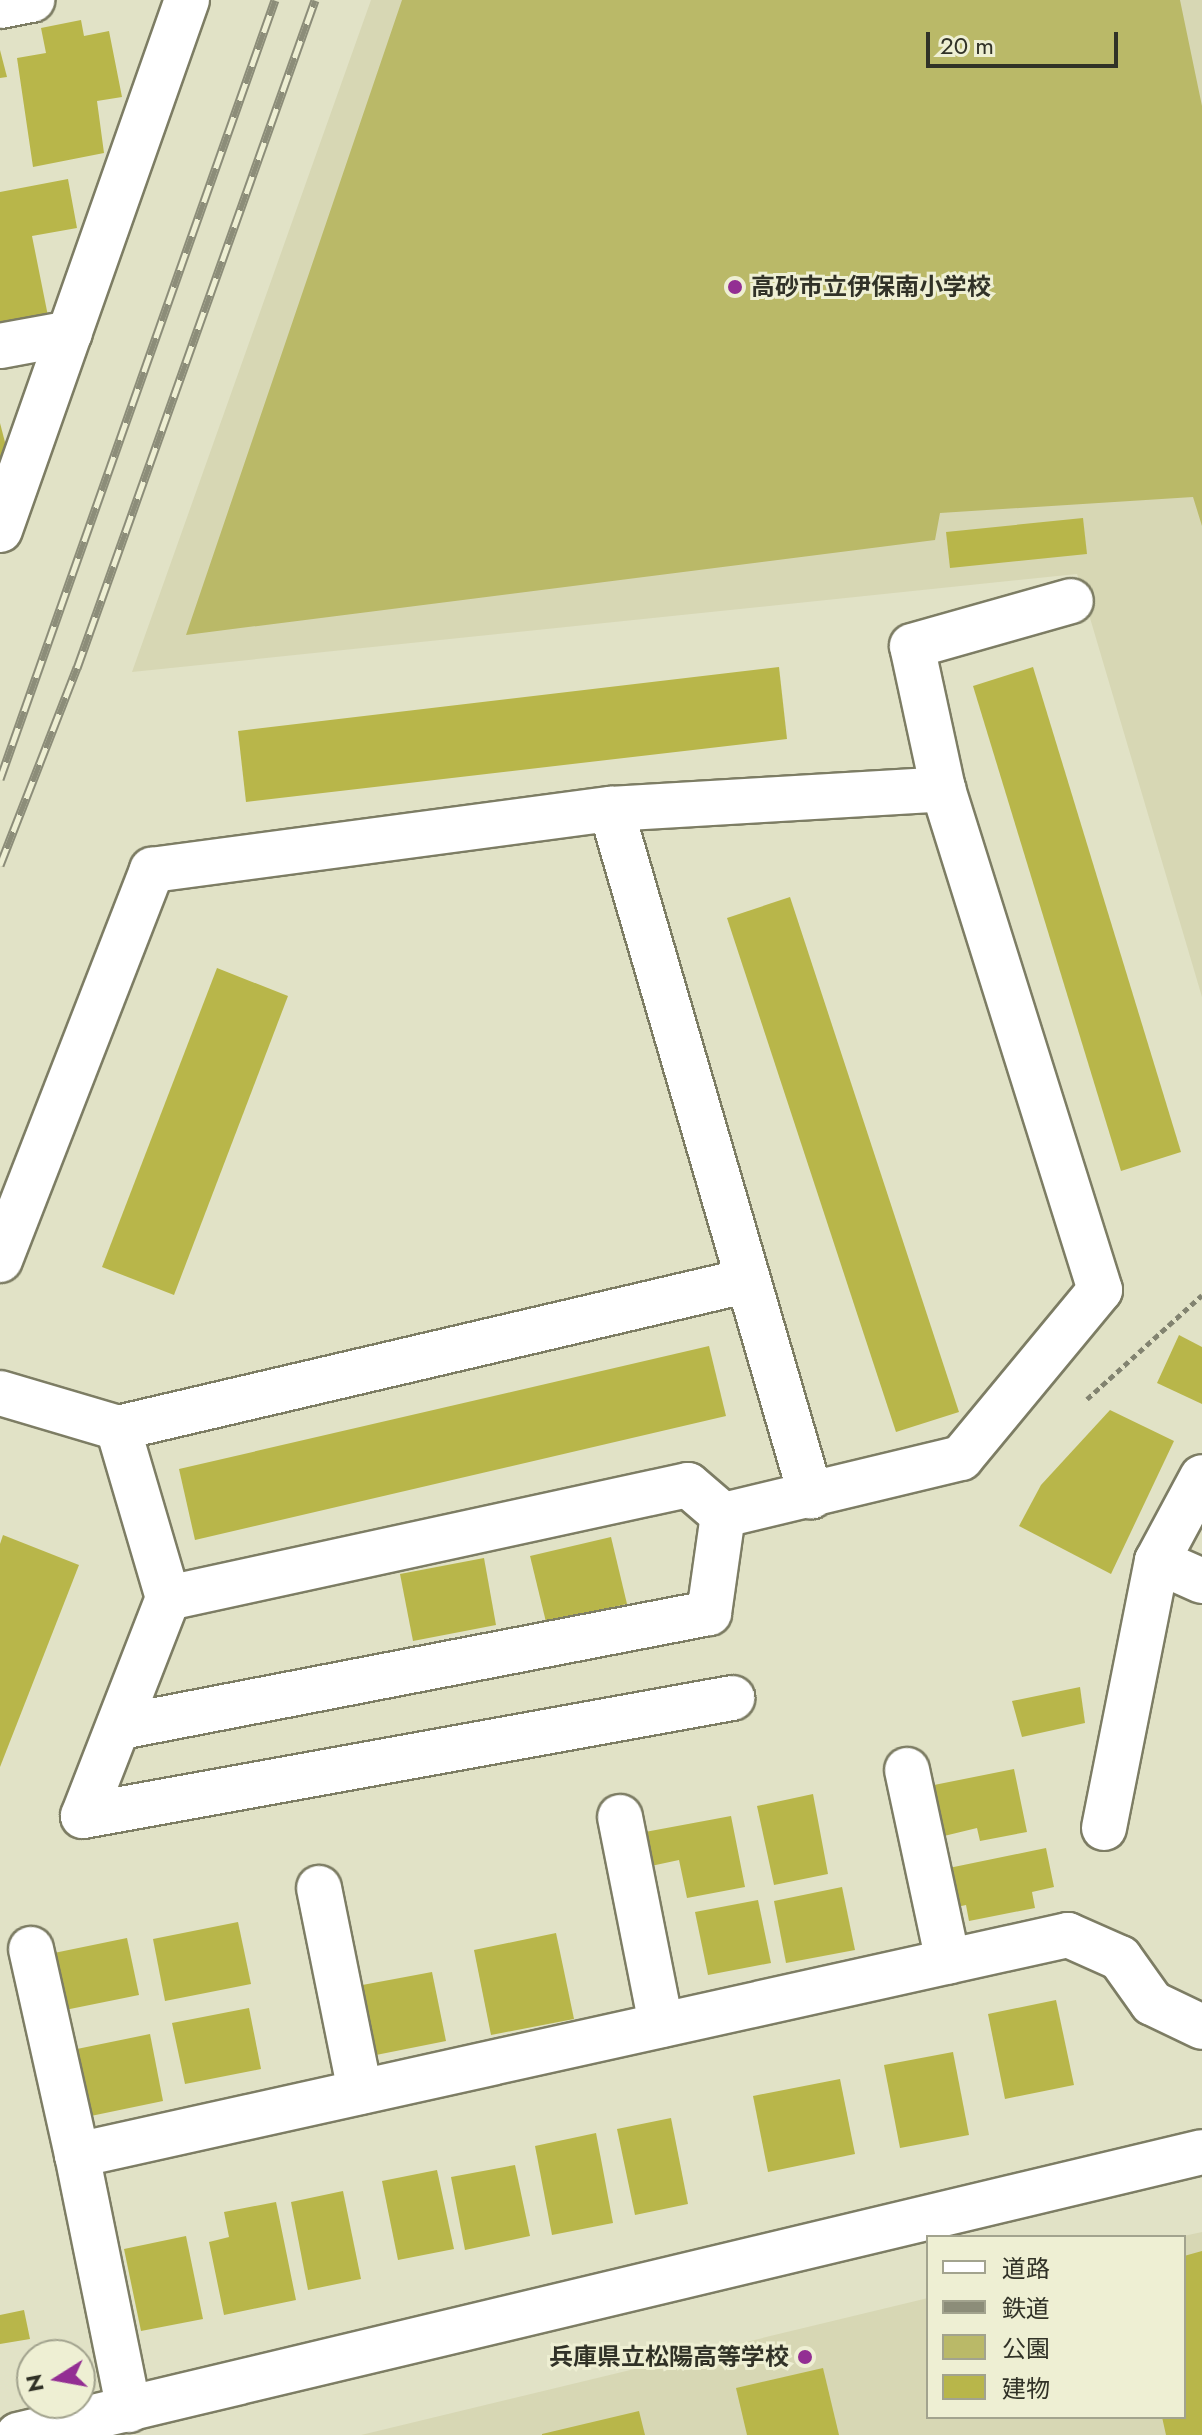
<!DOCTYPE html>
<html>
<head>
<meta charset="utf-8">
<style>
	body { margin:0 }
	#map { position:relative; width:1202px; height:2435px; overflow:hidden; background:#e1e2c6; font-family:Jost,"Noto Sans JP",sans-serif }
	div>[style] { position:absolute }
	.built>* { inset:0; background:#d7d7b4 }
	.green>* { inset:0; background:#bab968 }
	.building>* { inset:0; background:#b8b64a }
	.path>* { height:5px; margin-top:-2.5px; transform-origin:0; background:repeating-linear-gradient(90deg,#828370 0 6px,transparent 0 10px) }
	.roads { filter:drop-shadow(2px 0 #7d7d64) drop-shadow(-2px 0 #7d7d64) drop-shadow(0 2px #7d7d64) drop-shadow(0 -2px #7d7d64) }
	.street>* { height:44px; margin:-22px; padding:0 22px; transform-origin:22px; border-radius:22px; background:#fff }
	.rail>* { height:9px; margin-top:-4.5px; transform-origin:0; background:repeating-linear-gradient(90deg,#eeefd3 0 18px,#8c8d79 0 36px); box-sizing:border-box; border-block:2px solid #8c8d79 }
	.dots>* { width:22px; height:22px; translate:-50% -50%; box-sizing:border-box; border:4px solid #eeefd3; border-radius:50% }
	span { translate:-50% -50%; white-space:nowrap; text-align:center; line-height:1.15; -webkit-text-stroke:6px #eeefd3; paint-order:stroke }
	.poi-label { font-size:24px; color:#313227; font-weight:700 }
	.left { translate:0 -50%; text-align:left }
	.right { translate:-100% -50%; text-align:right }
	.legend { position:absolute; left:926px; top:2235px; width:260px; height:184px; box-sizing:border-box; background:#eeefd3; border:2px solid #a2a38e; margin:0; padding:10px 14px; list-style:none; font-size:24px; color:#313227 }
	.legend li { display:flex; align-items:center; gap:16px; height:40px }
	.legend b { width:40px; border:2px solid #a2a38e }
	.north { position:absolute; left:16px; top:2339px; width:80px; height:80px; box-sizing:border-box; background:#eeefd3; border:2px solid #a2a38e; border-radius:50%; rotate:259deg; font-size:22px; font-weight:700; line-height:32px; text-align:center; color:#313227 }
	.north::after { content:''; display:block; margin:auto; width:28px; height:36px; background:#932e93; clip-path:polygon(50% 0,100% 100%,50% 72%,0 100%) }
	.scale { position:absolute; left:926px; top:32px; width:192px; height:36px; box-sizing:border-box; border:4px solid #313227; border-top:0; padding-left:10px; font-size:24px; line-height:28px; white-space:nowrap; color:#313227; -webkit-text-stroke:6px #eeefd3; paint-order:stroke }
</style>
</head>
<body>
<div id="map">
	<div class="built">
		<div style="clip-path:polygon(371px 0,1202px 0,1202px 997px,1077px 574px,132px 672px)"></div>
		<div style="clip-path:polygon(1202px 2232px,1202px 2435px,361px 2435px,928px 2298px,928px 2417px,1184px 2417px,1184px 2237px,1179px 2237px)"></div>
	</div>
	<div class="green">
		<div style="clip-path:polygon(402px 0,1180px 0,1202px 106px,1202px 526px,1193px 497px,940px 513px,935px 540px,186px 635px)"></div>
	</div>
	<div class="building">
		<div style="clip-path:polygon(81px 20px,84px 36px,109px 31px,122px 97px,97px 101px,104px 153px,33px 167px,17px 58px,46px 53px,41px 28px)"></div>
		<div style="clip-path:polygon(0 50px,7px 77px,0 78px)"></div>
		<div style="clip-path:polygon(68px 179px,77px 228px,32px 236px,48px 316px,0 325px,0 192px)"></div>
		<div style="clip-path:polygon(0 423px,6px 446px,1px 463px,0 463px)"></div>
		<div style="clip-path:polygon(1083px 518px,1087px 554px,950px 568px,946px 532px)"></div>
		<div style="clip-path:polygon(779px 667px,787px 739px,246px 802px,238px 731px)"></div>
		<div style="clip-path:polygon(1033px 667px,1181px 1152px,1121px 1171px,973px 686px)"></div>
		<div style="clip-path:polygon(790px 897px,959px 1412px,896px 1432px,727px 918px)"></div>
		<div style="clip-path:polygon(217px 968px,288px 996px,174px 1295px,102px 1267px)"></div>
		<div style="clip-path:polygon(1179px 1335px,1202px 1347px,1202px 1404px,1157px 1383px)"></div>
		<div style="clip-path:polygon(709px 1346px,726px 1416px,195px 1540px,179px 1469px)"></div>
		<div style="clip-path:polygon(1110px 1410px,1174px 1441px,1111px 1574px,1019px 1526px,1041px 1485px)"></div>
		<div style="clip-path:polygon(3px 1535px,79px 1565px,0 1767px,0 1544px)"></div>
		<div style="clip-path:polygon(611px 1537px,627px 1604px,546px 1622px,530px 1556px)"></div>
		<div style="clip-path:polygon(484px 1558px,496px 1625px,413px 1641px,400px 1574px)"></div>
		<div style="clip-path:polygon(1080px 1687px,1085px 1723px,1022px 1737px,1012px 1701px)"></div>
		<div style="clip-path:polygon(1014px 1769px,1027px 1832px,980px 1841px,977px 1828px,944px 1836px,934px 1785px)"></div>
		<div style="clip-path:polygon(813px 1794px,828px 1874px,774px 1885px,757px 1806px)"></div>
		<div style="clip-path:polygon(731px 1816px,745px 1887px,687px 1898px,679px 1860px,651px 1866px,645px 1832px)"></div>
		<div style="clip-path:polygon(1046px 1848px,1054px 1887px,1032px 1892px,1035px 1908px,969px 1921px,966px 1905px,952px 1908px,944px 1869px)"></div>
		<div style="clip-path:polygon(842px 1887px,855px 1950px,786px 1963px,774px 1901px)"></div>
		<div style="clip-path:polygon(758px 1900px,771px 1963px,708px 1975px,695px 1912px)"></div>
		<div style="clip-path:polygon(238px 1922px,251px 1984px,165px 2001px,153px 1939px)"></div>
		<div style="clip-path:polygon(556px 1933px,574px 2019px,491px 2035px,474px 1950px)"></div>
		<div style="clip-path:polygon(127px 1938px,139px 1995px,65px 2010px,54px 1953px)"></div>
		<div style="clip-path:polygon(432px 1972px,446px 2041px,371px 2056px,357px 1986px)"></div>
		<div style="clip-path:polygon(1056px 2000px,1074px 2085px,1005px 2099px,988px 2014px)"></div>
		<div style="clip-path:polygon(249px 2008px,261px 2069px,185px 2084px,172px 2023px)"></div>
		<div style="clip-path:polygon(150px 2034px,163px 2101px,86px 2117px,72px 2050px)"></div>
		<div style="clip-path:polygon(953px 2052px,969px 2135px,900px 2148px,884px 2065px)"></div>
		<div style="clip-path:polygon(840px 2079px,855px 2154px,768px 2172px,753px 2096px)"></div>
		<div style="clip-path:polygon(671px 2118px,688px 2204px,635px 2215px,617px 2129px)"></div>
		<div style="clip-path:polygon(596px 2133px,613px 2223px,552px 2235px,535px 2146px)"></div>
		<div style="clip-path:polygon(515px 2165px,530px 2236px,465px 2250px,451px 2177px)"></div>
		<div style="clip-path:polygon(437px 2170px,454px 2249px,398px 2260px,382px 2181px)"></div>
		<div style="clip-path:polygon(343px 2191px,361px 2279px,308px 2290px,291px 2202px)"></div>
		<div style="clip-path:polygon(276px 2202px,296px 2300px,224px 2315px,209px 2242px,229px 2237px,224px 2212px)"></div>
		<div style="clip-path:polygon(186px 2236px,203px 2319px,141px 2331px,124px 2249px)"></div>
		<div style="clip-path:polygon(1202px 2251px,1202px 2435px,1166px 2435px,1162px 2417px,1184px 2417px,1184px 2256px)"></div>
		<div style="clip-path:polygon(24px 2310px,30px 2339px,0 2344px,0 2315px)"></div>
		<div style="clip-path:polygon(823px 2368px,839px 2435px,747px 2435px,736px 2388px)"></div>
		<div style="clip-path:polygon(639px 2411px,645px 2435px,542px 2435px,542px 2434px)"></div>
	</div>
	<div class="path">
		<div style="left:1087px;top:1399px;width:155px;rotate:-42.1deg"></div>
	</div>
	<div class="roads">
		<div class="street">
			<div style="left:0;top:6px;width:33px;rotate:-11deg"></div>
			<div style="left:0;top:346px;width:71px;rotate:-10.5deg"></div>
			<div style="left:0;top:530px;width:562px;rotate:-70.57deg"></div>
			<div style="left:943px;top:789px;width:146px;rotate:-102.2deg"></div>
			<div style="left:912px;top:646px;width:165px;rotate:-15.8deg"></div>
			<div style="left:611px;top:809px;width:716px;rotate:73.77deg"></div>
			<div style="left:0;top:1260px;width:419px;rotate:-68.7deg"></div>
			<div style="left:152px;top:870px;width:463px;rotate:-7.6deg"></div>
			<div style="left:611px;top:809px;width:333px;rotate:-3.4deg"></div>
			<div style="left:943px;top:789px;width:525px;rotate:72.6deg"></div>
			<div style="left:1100px;top:1290px;width:218px;rotate:129.6deg"></div>
			<div style="left:961px;top:1458px;width:245px;rotate:166.5deg"></div>
			<div style="left:723px;top:1515px;width:99px;rotate:98.1deg"></div>
			<div style="left:709px;top:1613px;width:599px;rotate:169.03deg"></div>
			<div style="left:0;top:1393px;width:123px;rotate:16.5deg"></div>
			<div style="left:118px;top:1428px;width:177px;rotate:73.6deg"></div>
			<div style="left:168px;top:1598px;width:234px;rotate:111.3deg"></div>
			<div style="left:83px;top:1816px;width:660px;rotate:-10.3deg"></div>
			<div style="left:118px;top:1428px;width:644px;rotate:-13.19deg"></div>
			<div style="left:1157px;top:1561px;width:49px;rotate:24deg"></div>
			<div style="left:168px;top:1598px;width:532px;rotate:-12.26deg"></div>
			<div style="left:688px;top:1485px;width:46px;rotate:40.6deg"></div>
			<div style="left:907px;top:1770px;width:196px;rotate:77.9deg"></div>
			<div style="left:620px;top:1817px;width:212px;rotate:78.8deg"></div>
			<div style="left:1104px;top:1828px;width:272px;rotate:-78.8deg"></div>
			<div style="left:1157px;top:1561px;width:95px;rotate:-61.8deg"></div>
			<div style="left:319px;top:1888px;width:208px;rotate:78.6deg"></div>
			<div style="left:31px;top:1949px;width:211px;rotate:77.4deg"></div>
			<div style="left:129px;top:2410px;width:260px;rotate:-101.5deg"></div>
			<div style="left:77px;top:2155px;width:1015px;rotate:-12.52deg"></div>
			<div style="left:1068px;top:1935px;width:57px;rotate:23.9deg"></div>
			<div style="left:1120px;top:1958px;width:55px;rotate:54.6deg"></div>
			<div style="left:1152px;top:2003px;width:55px;rotate:25.6deg"></div>
			<div style="left:18px;top:2435px;width:1217px;rotate:-13.44deg"></div>
		</div>
	</div>
	<div class="rail">
		<div style="left:0;top:779px;width:826px;rotate:-70.56deg"></div>
		<div style="left:0;top:865px;width:212px;rotate:-68.7deg"></div>
		<div style="left:77px;top:668px;width:709px;rotate:-70.39deg"></div>
	</div>
	<div class="dots">
		<div style="left:735px;top:287px;background:#932e93"></div>
		<div style="left:805px;top:2357px;background:#932e93"></div>
	</div>
	<div class="poi-label">
		<span class="left" style="left:751px;top:287px">高砂市立伊保南小学校</span>
		<span class="right" style="left:789px;top:2357px">兵庫県立松陽高等学校</span>
	</div>
	<ul class="legend">
	<li><b style="height:10px;background:#fff"></b>道路</li>
	<li><b style="height:10px;background:#8c8d79"></b>鉄道</li>
	<li><b style="height:22px;background:#bab968"></b>公園</li>
	<li><b style="height:22px;background:#b8b64a"></b>建物</li>
	</ul>
	<div class="north">N</div>
	<div class="scale">20 m</div>
</div>
</body>
</html>
